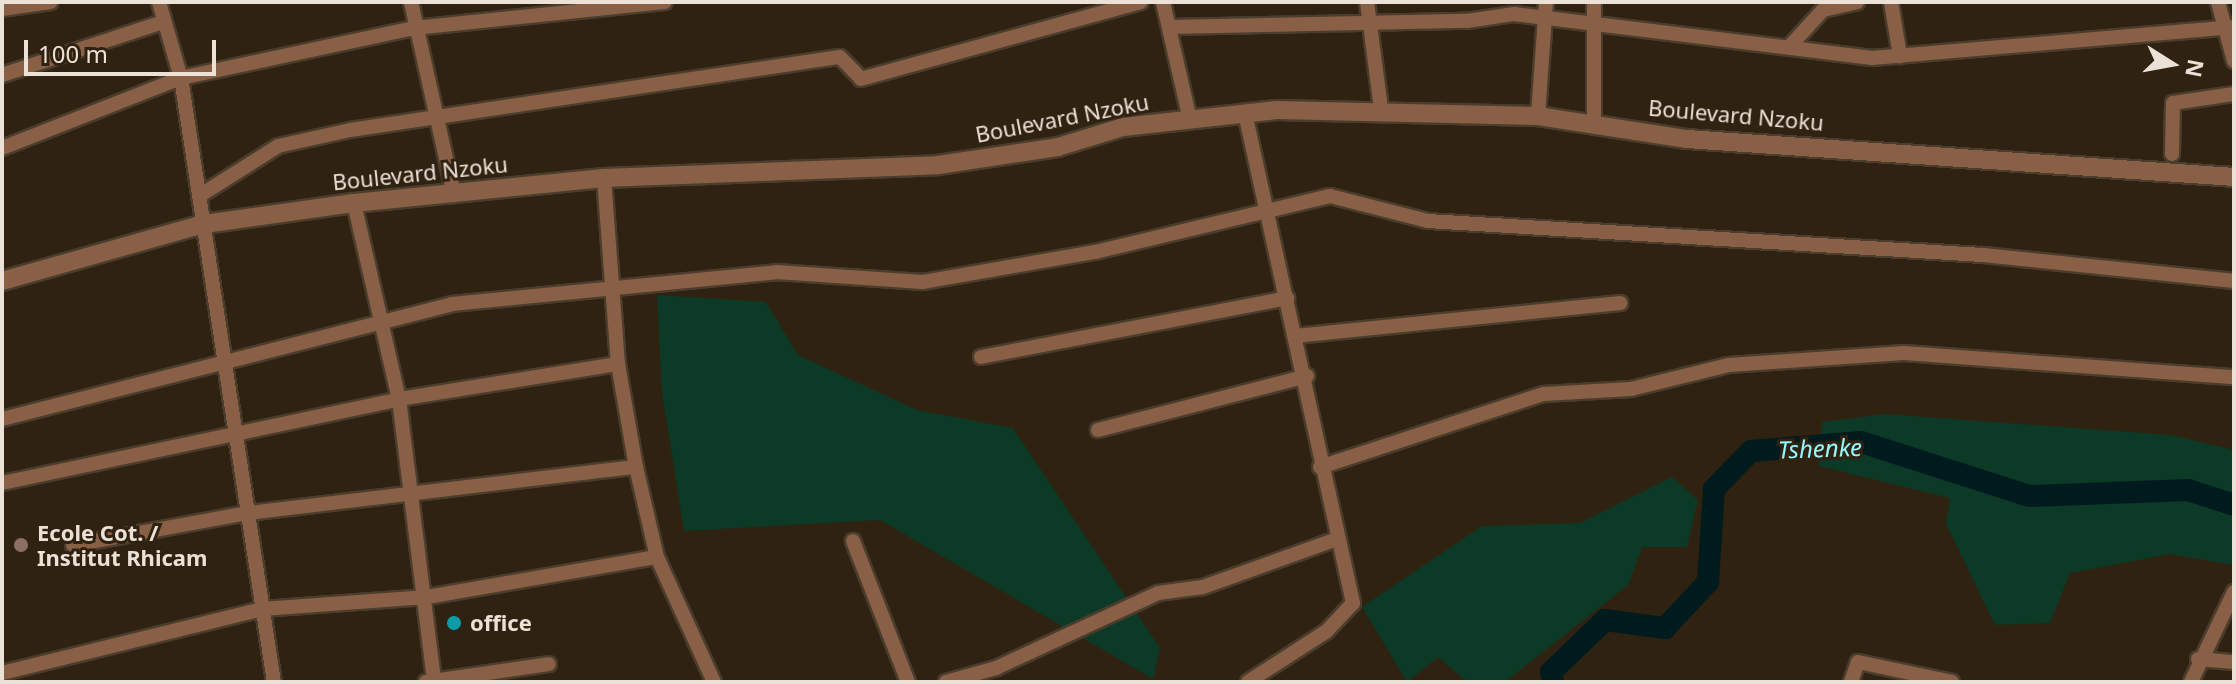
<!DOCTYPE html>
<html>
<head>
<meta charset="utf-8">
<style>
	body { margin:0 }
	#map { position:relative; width:2236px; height:684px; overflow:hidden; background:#302211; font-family:"Noto Sans",sans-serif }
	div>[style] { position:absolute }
	.green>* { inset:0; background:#0c3a27 }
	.river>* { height:22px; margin:-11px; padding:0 11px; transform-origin:11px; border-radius:11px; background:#001b1d }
	.roads { filter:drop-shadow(2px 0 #4a3d2d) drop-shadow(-2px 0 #4a3d2d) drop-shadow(0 2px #4a3d2d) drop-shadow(0 -2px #4a3d2d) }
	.minor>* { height:14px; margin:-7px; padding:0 7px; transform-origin:7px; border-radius:7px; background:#896046 }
	.tertiary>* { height:18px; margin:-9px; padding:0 9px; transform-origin:9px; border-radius:9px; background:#896046 }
	.dots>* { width:22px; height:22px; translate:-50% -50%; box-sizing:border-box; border:4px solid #302211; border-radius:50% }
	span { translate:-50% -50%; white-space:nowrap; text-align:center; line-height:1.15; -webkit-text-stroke:6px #302211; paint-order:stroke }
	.street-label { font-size:22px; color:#ebe1d7 }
	.poi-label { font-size:22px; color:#ebe1d7; font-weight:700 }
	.left { translate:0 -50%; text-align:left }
	.water-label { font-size:24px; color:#96f7fd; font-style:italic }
	.frame { position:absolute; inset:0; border:4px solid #ebe1d7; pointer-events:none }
	.north { position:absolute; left:2132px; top:24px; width:80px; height:80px; -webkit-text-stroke:6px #302211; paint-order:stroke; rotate:101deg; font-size:22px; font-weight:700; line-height:32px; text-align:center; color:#ebe1d7 }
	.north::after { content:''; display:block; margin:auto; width:28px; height:36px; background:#ebe1d7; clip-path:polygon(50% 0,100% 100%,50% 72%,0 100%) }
	.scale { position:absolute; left:24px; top:40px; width:192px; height:36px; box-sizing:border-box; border:4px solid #ebe1d7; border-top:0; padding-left:10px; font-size:24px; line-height:28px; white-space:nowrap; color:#ebe1d7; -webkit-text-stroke:6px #302211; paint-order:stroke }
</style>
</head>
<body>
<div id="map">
	<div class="green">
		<div style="clip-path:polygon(657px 295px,766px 302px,798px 355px,917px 410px,1013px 428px,1160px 648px,1153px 679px,880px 520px,684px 531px,662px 392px)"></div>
		<div style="clip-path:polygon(1885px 414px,2171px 435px,2234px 450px,2234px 565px,2170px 554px,2070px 573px,2050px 623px,1995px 625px,1946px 524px,1950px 498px,1819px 466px,1822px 422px)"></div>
		<div style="clip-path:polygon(1672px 477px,1698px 500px,1687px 547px,1642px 547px,1628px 585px,1505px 682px,1467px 682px,1438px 657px,1407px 682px,1362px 607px,1482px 526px,1580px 523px)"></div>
	</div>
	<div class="river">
		<div style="left:1553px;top:682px;width:10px;rotate:-101deg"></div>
		<div style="left:1551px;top:672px;width:75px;rotate:-43.9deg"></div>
		<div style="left:1605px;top:620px;width:61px;rotate:7.6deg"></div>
		<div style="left:1665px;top:628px;width:63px;rotate:-46.9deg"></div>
		<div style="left:1708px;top:582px;width:93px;rotate:-86.3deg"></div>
		<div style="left:1714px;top:489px;width:53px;rotate:-45.8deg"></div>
		<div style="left:1751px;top:451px;width:110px;rotate:-4.7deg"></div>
		<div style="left:1861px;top:442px;width:176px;rotate:17.8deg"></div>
		<div style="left:2029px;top:496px;width:159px;rotate:-2.2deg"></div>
		<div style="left:2188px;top:490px;width:48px;rotate:18.1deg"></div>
	</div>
	<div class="roads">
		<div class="minor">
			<div style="left:159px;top:2px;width:79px;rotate:73.9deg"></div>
			<div style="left:181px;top:78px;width:611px;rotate:81.25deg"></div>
			<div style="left:411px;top:2px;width:198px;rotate:77.4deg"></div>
			<div style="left:1163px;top:2px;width:121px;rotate:77.1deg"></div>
			<div style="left:1367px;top:2px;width:108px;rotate:82.5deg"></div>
			<div style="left:1594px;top:2px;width:120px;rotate:90deg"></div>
			<div style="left:1891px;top:2px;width:55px;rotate:80.5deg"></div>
			<div style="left:2218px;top:2px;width:61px;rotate:74.8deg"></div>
			<div style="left:2px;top:9px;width:49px;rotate:-8.1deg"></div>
			<div style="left:1170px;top:27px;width:297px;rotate:-1.2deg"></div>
			<div style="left:1467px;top:21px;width:48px;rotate:-8.5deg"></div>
			<div style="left:1514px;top:14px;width:361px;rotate:7deg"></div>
			<div style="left:1872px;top:58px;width:363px;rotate:-4.9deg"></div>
			<div style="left:1791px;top:45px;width:47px;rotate:-47.6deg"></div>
			<div style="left:1823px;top:10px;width:35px;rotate:-13deg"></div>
			<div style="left:2px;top:75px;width:169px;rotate:-18.2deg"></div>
			<div style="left:1245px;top:113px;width:502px;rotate:77.57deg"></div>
			<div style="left:1353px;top:603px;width:38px;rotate:133deg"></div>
			<div style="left:1327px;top:631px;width:94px;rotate:147.2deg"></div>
			<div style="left:1538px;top:116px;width:114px;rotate:-86deg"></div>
			<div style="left:2px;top:148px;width:192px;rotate:-21.4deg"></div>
			<div style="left:181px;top:78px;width:238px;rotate:-12.1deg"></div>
			<div style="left:414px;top:28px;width:252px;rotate:-5.9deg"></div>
			<div style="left:2172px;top:154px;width:51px;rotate:-88.9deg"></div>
			<div style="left:2173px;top:103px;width:62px;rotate:-8.4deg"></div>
			<div style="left:604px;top:178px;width:187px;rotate:85.7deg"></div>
			<div style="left:618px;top:364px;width:105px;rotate:80.1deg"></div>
			<div style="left:636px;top:467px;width:92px;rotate:76.9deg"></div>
			<div style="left:657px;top:557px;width:137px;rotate:65.5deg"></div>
			<div style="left:199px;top:196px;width:93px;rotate:-32.3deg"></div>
			<div style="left:278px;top:146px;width:74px;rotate:-12.5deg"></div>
			<div style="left:350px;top:130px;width:495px;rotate:-8.5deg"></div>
			<div style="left:840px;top:57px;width:30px;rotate:46deg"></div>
			<div style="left:861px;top:79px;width:290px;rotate:-15.4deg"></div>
			<div style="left:354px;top:203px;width:201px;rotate:77.1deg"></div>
			<div style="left:399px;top:399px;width:284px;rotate:82.9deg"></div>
			<div style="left:1295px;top:336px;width:327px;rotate:-5.8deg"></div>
			<div style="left:981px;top:357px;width:312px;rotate:-10.9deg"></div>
			<div style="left:2px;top:419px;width:464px;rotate:-14.3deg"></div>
			<div style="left:452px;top:304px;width:326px;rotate:-5.6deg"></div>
			<div style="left:776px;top:272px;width:147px;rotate:3.9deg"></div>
			<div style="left:923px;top:282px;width:175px;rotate:-9.9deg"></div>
			<div style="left:1095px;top:252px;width:242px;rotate:-13.4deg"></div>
			<div style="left:1330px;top:196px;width:101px;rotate:14.3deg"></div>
			<div style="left:1428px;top:221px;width:556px;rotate:3.51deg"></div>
			<div style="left:1983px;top:255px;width:252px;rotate:5.9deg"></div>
			<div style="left:1098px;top:430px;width:216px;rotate:-14.5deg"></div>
			<div style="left:1320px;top:467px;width:236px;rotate:-18.1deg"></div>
			<div style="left:1544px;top:394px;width:87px;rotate:-3.3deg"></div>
			<div style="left:1631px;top:389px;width:101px;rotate:-13.8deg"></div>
			<div style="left:1729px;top:365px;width:175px;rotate:-3.9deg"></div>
			<div style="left:1904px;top:353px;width:331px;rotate:4.2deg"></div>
			<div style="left:2px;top:483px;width:406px;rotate:-11.9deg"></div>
			<div style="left:399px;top:399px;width:222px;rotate:-9.1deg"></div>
			<div style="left:853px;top:541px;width:151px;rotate:68.7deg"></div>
			<div style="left:73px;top:545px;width:178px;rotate:-10.4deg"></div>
			<div style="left:248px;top:513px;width:391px;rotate:-6.8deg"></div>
			<div style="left:2198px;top:659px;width:36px;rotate:5deg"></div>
			<div style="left:2px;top:673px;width:268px;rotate:-13.8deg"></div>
			<div style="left:262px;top:609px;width:165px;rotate:-4.2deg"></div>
			<div style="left:427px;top:597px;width:233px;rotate:-9.9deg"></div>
			<div style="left:426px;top:682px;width:124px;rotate:-8.3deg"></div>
			<div style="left:946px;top:682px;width:52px;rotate:-15.6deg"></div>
			<div style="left:996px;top:668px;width:179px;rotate:-24.8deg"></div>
			<div style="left:1158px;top:593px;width:45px;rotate:-7.6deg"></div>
			<div style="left:1203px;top:587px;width:142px;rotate:-19.7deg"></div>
			<div style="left:1851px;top:682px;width:21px;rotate:-71deg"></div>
			<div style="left:1858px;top:662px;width:96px;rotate:12deg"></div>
			<div style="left:2191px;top:682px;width:100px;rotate:-64.5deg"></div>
		</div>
		<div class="tertiary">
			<div style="left:2px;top:281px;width:210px;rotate:-15.8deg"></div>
			<div style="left:204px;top:224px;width:151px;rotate:-8deg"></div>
			<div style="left:354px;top:203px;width:251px;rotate:-5.7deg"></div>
			<div style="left:604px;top:178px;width:334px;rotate:-2.2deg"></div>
			<div style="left:938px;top:165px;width:121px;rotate:-8.5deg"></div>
			<div style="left:1058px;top:147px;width:68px;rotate:-17.1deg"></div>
			<div style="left:1123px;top:127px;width:155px;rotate:-6.3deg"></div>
			<div style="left:1277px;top:110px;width:261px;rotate:1.3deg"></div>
			<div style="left:1538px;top:116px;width:151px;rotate:8.8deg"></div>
			<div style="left:1687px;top:139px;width:548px;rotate:3.97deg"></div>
		</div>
	</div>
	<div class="dots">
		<div style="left:21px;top:545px;background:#8d6e63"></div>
		<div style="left:454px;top:623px;background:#0f9aa8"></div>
	</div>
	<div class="street-label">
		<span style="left:1736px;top:115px;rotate:5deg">Boulevard Nzoku</span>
		<span style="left:1062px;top:118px;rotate:-11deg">Boulevard Nzoku</span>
		<span style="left:420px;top:173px;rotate:-6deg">Boulevard Nzoku</span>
	</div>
	<div class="poi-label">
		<span class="left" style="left:37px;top:545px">Ecole Cot. /<br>Institut Rhicam</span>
		<span class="left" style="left:470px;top:623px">office</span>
	</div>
	<div class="water-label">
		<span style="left:1820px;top:448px;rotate:-2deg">Tshenke</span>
	</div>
	<div class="frame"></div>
	<div class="north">N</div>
	<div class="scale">100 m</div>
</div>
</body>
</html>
